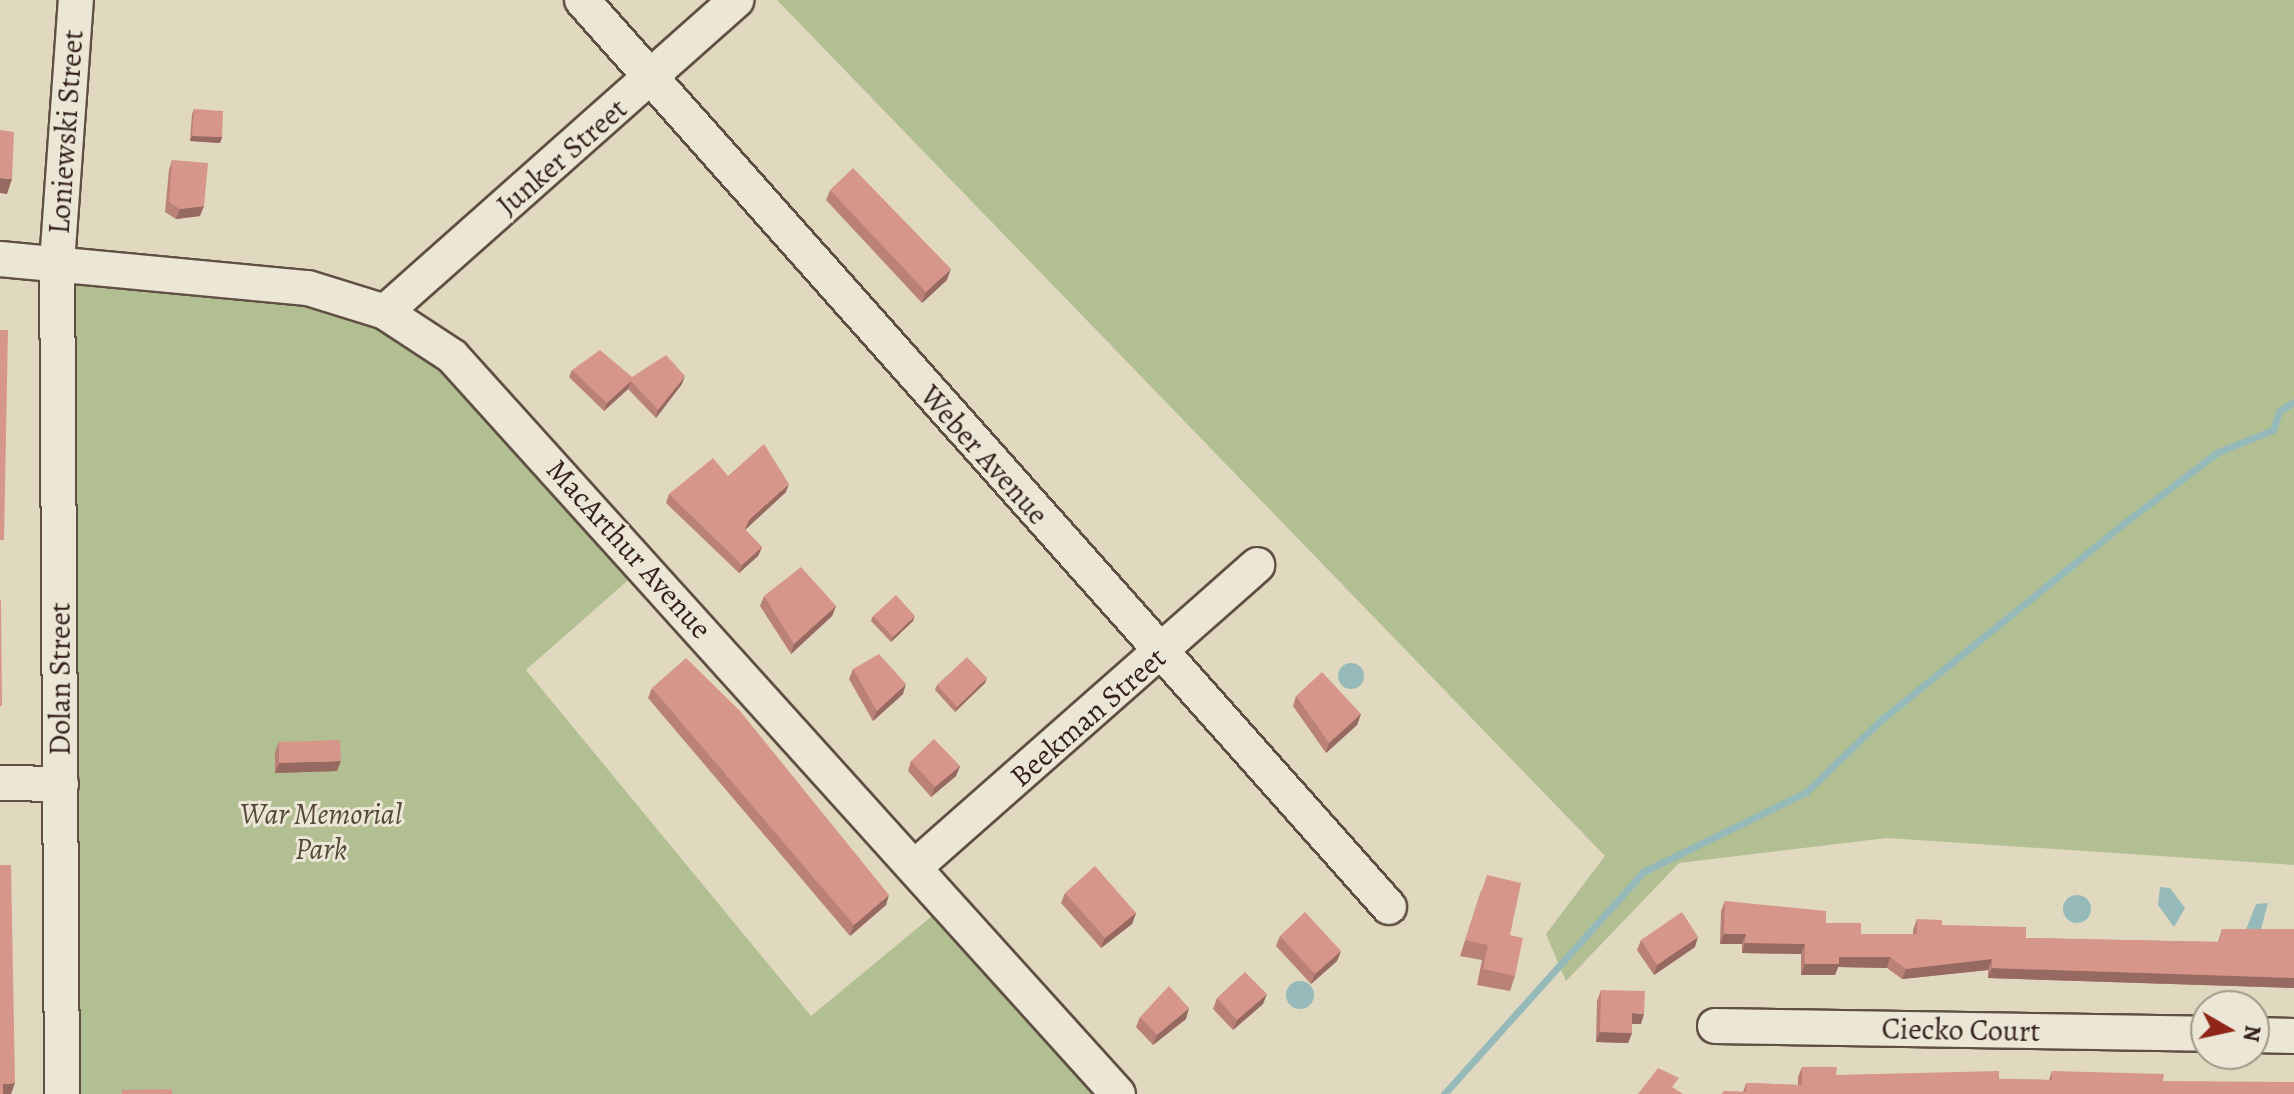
<!DOCTYPE html>
<html>
<head>
<meta charset="utf-8">
<style>
	body { margin:0 }
	#map { position:relative; width:2294px; height:1094px; overflow:hidden; background:#e0d9bf; font-family:Alegreya,serif }
	div>[style] { position:absolute }
	.green>* { inset:0; background:#b2bf92 }
	.water>* { inset:0; background:#96b9b9 }
	.round { border-radius:50% }
	.stream>* { height:7px; margin:-3.5px; padding:0 3.5px; transform-origin:3.5px; border-radius:3.5px; background:#96b9b9 }
	.roads { filter:drop-shadow(2px 0 #604f43) drop-shadow(-2px 0 #604f43) drop-shadow(0 2px #604f43) drop-shadow(0 -2px #604f43) }
	.minor>* { height:34px; margin:-17px; padding:0 17px; transform-origin:17px; border-radius:17px; background:#ebe6d5 }
	.wall>* { inset:0; background:#b98177 }
	.shaded-wall>* { inset:0; background:#966961 }
	.building>* { inset:0; background:#d7968a }
	span { translate:-50% -50%; white-space:nowrap; text-align:center; line-height:1.15; -webkit-text-stroke:6px #ebe6d5; paint-order:stroke }
	.street-label { font-size:30px; color:#35211a }
	.park-label { font-size:30px; color:#544838; font-style:italic }
	.north { position:absolute; left:2190px; top:990px; width:80px; height:80px; box-sizing:border-box; background:#ebe6d5; border:2px solid #a2978a; border-radius:50%; rotate:99deg; font-size:22px; font-weight:700; line-height:32px; text-align:center; color:#35211a }
	.north::after { content:''; display:block; margin:auto; width:28px; height:36px; background:#8f2418; clip-path:polygon(50% 0,100% 100%,50% 72%,0 100%) }
</style>
</head>
<body>
<div id="map">
	<div class="green">
		<div style="clip-path:polygon(777px 0,2294px 0,2294px 865px,1887px 838px,1679px 863px,1566px 981px,1546px 934px,1605px 856px)"></div>
		<div style="clip-path:polygon(57px 263px,385px 312px,644px 566px,526px 670px,811px 1016px,949px 902px,1118px 1094px,62px 1094px)"></div>
	</div>
	<div class="water">
		<div class="round" style="left:1338px;top:663px;width:26px;height:26px"></div>
		<div style="clip-path:polygon(2160px 887px,2170px 888px,2185px 908px,2174px 927px,2158px 905px)"></div>
		<div class="round" style="left:2063px;top:895px;width:28px;height:28px"></div>
		<div style="clip-path:polygon(2268px 903px,2261px 929px,2245px 932px,2256px 904px)"></div>
		<div class="round" style="left:1286px;top:981px;width:28px;height:28px"></div>
	</div>
	<div class="stream">
		<div style="left:1444px;top:1094px;width:298px;rotate:-48.1deg"></div>
		<div style="left:1643px;top:872px;width:182px;rotate:-26.1deg"></div>
		<div style="left:1806px;top:792px;width:104px;rotate:-43.8deg"></div>
		<div style="left:1881px;top:720px;width:318px;rotate:-39deg"></div>
		<div style="left:2128px;top:520px;width:113px;rotate:-37.1deg"></div>
		<div style="left:2218px;top:452px;width:59px;rotate:-21.8deg"></div>
		<div style="left:2273px;top:430px;width:20px;rotate:-72deg"></div>
		<div style="left:2279px;top:411px;width:17px;rotate:-31deg"></div>
	</div>
	<div class="roads">
		<div class="minor">
			<div style="left:582px;top:0;width:1214px;rotate:48.34deg"></div>
			<div style="left:0;top:259px;width:309px;rotate:5.4deg"></div>
			<div style="left:308px;top:288px;width:81px;rotate:17.3deg"></div>
			<div style="left:385px;top:312px;width:80px;rotate:33.3deg"></div>
			<div style="left:452px;top:356px;width:994px;rotate:47.94deg"></div>
			<div style="left:385px;top:312px;width:470px;rotate:-41.6deg"></div>
			<div style="left:0;top:783px;width:61px;rotate:0.9deg"></div>
			<div style="left:916px;top:866px;width:455px;rotate:-41.4deg"></div>
			<div style="left:1715px;top:1026px;width:491px;rotate:0.9deg"></div>
			<div style="left:2254px;top:1035px;width:40px;rotate:1.4deg"></div>
			<div style="left:62px;top:1094px;width:831px;rotate:-90.34deg"></div>
			<div style="left:57px;top:263px;width:264px;rotate:-85.9deg"></div>
		</div>
	</div>
	<div class="wall">
		<div style="clip-path:polygon(194px 109px,222px 137px,220px 143px,190px 141px,192px 114px)"></div>
		<div style="clip-path:polygon(172px 160px,200px 216px,176px 219px,165px 212px,169px 170px)"></div>
		<div style="clip-path:polygon(830px 190px,947px 280px,922px 303px,826px 200px)"></div>
		<div style="clip-path:polygon(572px 370px,632px 377px,682px 384px,656px 418px,628px 389px,604px 411px,569px 377px)"></div>
		<div style="clip-path:polygon(728px 476px,786px 492px,745px 530px,762px 547px,758px 556px,739px 573px,666px 503px,669px 494px)"></div>
		<div style="clip-path:polygon(764px 596px,836px 606px,832px 616px,791px 654px,760px 606px)"></div>
		<div style="clip-path:polygon(873px 616px,913px 621px,891px 642px,871px 621px)"></div>
		<div style="clip-path:polygon(853px 669px,903px 694px,873px 721px,849px 679px)"></div>
		<div style="clip-path:polygon(985px 683px,955px 712px,935px 690px,937px 685px)"></div>
		<div style="clip-path:polygon(652px 688px,886px 905px,850px 936px,648px 698px)"></div>
		<div style="clip-path:polygon(1296px 696px,1361px 714px,1357px 725px,1326px 753px,1293px 706px)"></div>
		<div style="clip-path:polygon(279px 742px,337px 771px,275px 773px,275px 752px)"></div>
		<div style="clip-path:polygon(911px 761px,960px 766px,956px 776px,931px 797px,908px 771px)"></div>
		<div style="clip-path:polygon(1481px 891px,1510px 935px,1515px 976px,1510px 991px,1477px 985px,1482px 960px,1460px 956px)"></div>
		<div style="clip-path:polygon(1065px 893px,1136px 913px,1132px 924px,1101px 948px,1061px 903px)"></div>
		<div style="clip-path:polygon(1725px 901px,1826px 923px,1861px 934px,1913px 934px,1913px 930px,1917px 919px,1942px 925px,2026px 938px,2218px 942px,2222px 929px,2294px 929px,2294px 928px,2294px 988px,1988px 978px,1988px 970px,1902px 979px,1887px 968px,1838px 967px,1835px 975px,1801px 975px,1801px 954px,1742px 953px,1742px 944px,1720px 944px,1721px 911px)"></div>
		<div style="clip-path:polygon(1280px 936px,1341px 951px,1337px 961px,1311px 984px,1276px 946px)"></div>
		<div style="clip-path:polygon(1641px 940px,1695px 947px,1654px 975px,1637px 950px)"></div>
		<div style="clip-path:polygon(1601px 990px,1641px 1024px,1632px 1024px,1632px 1033px,1628px 1043px,1596px 1042px,1597px 1001px)"></div>
		<div style="clip-path:polygon(1217px 998px,1263px 1004px,1233px 1030px,1213px 1009px)"></div>
		<div style="clip-path:polygon(1140px 1017px,1186px 1019px,1153px 1045px,1136px 1027px)"></div>
		<div style="clip-path:polygon(1802px 1067px,1836px 1075px,2049px 1080px,2052px 1071px,2294px 1094px,1722px 1094px,1724px 1091px,1743px 1092px,1746px 1083px,1798px 1085px,1798px 1077px)"></div>
	</div>
	<div class="shaded-wall">
		<div style="clip-path:polygon(192px 136px,222px 137px,220px 143px,190px 141px)"></div>
		<div style="clip-path:polygon(0 178px,12px 179px,7px 194px,0 193px)"></div>
		<div style="clip-path:polygon(204px 206px,200px 216px,176px 219px,180px 209px)"></div>
		<div style="clip-path:polygon(951px 269px,947px 280px,922px 303px,926px 292px)"></div>
		<div style="clip-path:polygon(685px 376px,682px 384px,656px 418px,658px 410px)"></div>
		<div style="clip-path:polygon(631px 381px,628px 389px,604px 411px,607px 403px)"></div>
		<div style="clip-path:polygon(789px 484px,786px 492px,746px 529px,741px 538px,749px 520px)"></div>
		<div style="clip-path:polygon(762px 547px,758px 556px,739px 573px,742px 565px)"></div>
		<div style="clip-path:polygon(836px 606px,832px 616px,791px 654px,794px 644px)"></div>
		<div style="clip-path:polygon(915px 616px,913px 621px,891px 642px,893px 637px)"></div>
		<div style="clip-path:polygon(987px 678px,985px 683px,955px 712px,957px 707px)"></div>
		<div style="clip-path:polygon(906px 684px,903px 694px,873px 721px,877px 711px)"></div>
		<div style="clip-path:polygon(1361px 714px,1357px 725px,1326px 753px,1329px 743px)"></div>
		<div style="clip-path:polygon(341px 761px,337px 771px,275px 773px,279px 763px)"></div>
		<div style="clip-path:polygon(960px 766px,956px 776px,931px 797px,935px 787px)"></div>
		<div style="clip-path:polygon(889px 895px,886px 905px,850px 936px,854px 925px)"></div>
		<div style="clip-path:polygon(1136px 913px,1132px 924px,1101px 948px,1105px 938px)"></div>
		<div style="clip-path:polygon(1724px 934px,1746px 934px,1742px 944px,1720px 944px)"></div>
		<div style="clip-path:polygon(1698px 937px,1695px 947px,1654px 975px,1657px 965px)"></div>
		<div style="clip-path:polygon(1745px 943px,1805px 944px,1801px 954px,1742px 953px)"></div>
		<div style="clip-path:polygon(1341px 951px,1337px 961px,1311px 984px,1315px 974px)"></div>
		<div style="clip-path:polygon(1839px 957px,1890px 957px,1887px 968px,1838px 967px,1835px 975px,1801px 975px,1805px 964px)"></div>
		<div style="clip-path:polygon(1992px 959px,1988px 970px,1902px 979px,1906px 969px)"></div>
		<div style="clip-path:polygon(1992px 968px,2294px 978px,2294px 988px,1988px 978px)"></div>
		<div style="clip-path:polygon(1267px 994px,1263px 1004px,1233px 1030px,1237px 1020px)"></div>
		<div style="clip-path:polygon(1189px 1008px,1186px 1019px,1153px 1045px,1157px 1035px)"></div>
		<div style="clip-path:polygon(1632px 1013px,1644px 1014px,1641px 1024px,1628px 1024px)"></div>
		<div style="clip-path:polygon(1600px 1032px,1632px 1033px,1628px 1043px,1596px 1042px)"></div>
		<div style="clip-path:polygon(15px 1083px,11px 1094px,0 1094px,3px 1084px)"></div>
	</div>
	<div class="building">
		<div style="clip-path:polygon(194px 109px,223px 111px,222px 137px,192px 136px)"></div>
		<div style="clip-path:polygon(0 130px,14px 132px,12px 179px,0 178px)"></div>
		<div style="clip-path:polygon(172px 160px,208px 163px,204px 206px,180px 209px,169px 202px)"></div>
		<div style="clip-path:polygon(853px 168px,951px 269px,926px 292px,830px 190px)"></div>
		<div style="clip-path:polygon(0 330px,8px 330px,4px 540px,0 540px)"></div>
		<div style="clip-path:polygon(600px 350px,632px 377px,666px 355px,685px 376px,658px 410px,631px 381px,607px 403px,572px 370px)"></div>
		<div style="clip-path:polygon(764px 444px,789px 484px,749px 520px,745px 529px,762px 547px,742px 565px,669px 494px,713px 458px,728px 476px)"></div>
		<div style="clip-path:polygon(801px 567px,836px 606px,794px 644px,764px 596px)"></div>
		<div style="clip-path:polygon(896px 595px,915px 616px,893px 637px,873px 616px)"></div>
		<div style="clip-path:polygon(0 599px,1px 601px,2px 706px,0 706px)"></div>
		<div style="clip-path:polygon(879px 654px,906px 684px,877px 711px,853px 669px)"></div>
		<div style="clip-path:polygon(967px 657px,987px 678px,957px 707px,937px 685px)"></div>
		<div style="clip-path:polygon(686px 658px,740px 711px,889px 895px,854px 925px,652px 688px)"></div>
		<div style="clip-path:polygon(1322px 672px,1361px 714px,1329px 743px,1296px 696px)"></div>
		<div style="clip-path:polygon(934px 739px,960px 766px,935px 787px,911px 761px)"></div>
		<div style="clip-path:polygon(340px 740px,341px 761px,279px 763px,279px 742px)"></div>
		<div style="clip-path:polygon(0 865px,11px 865px,15px 1083px,3px 1084px,3px 1094px,0 1094px)"></div>
		<div style="clip-path:polygon(1095px 866px,1136px 913px,1105px 938px,1065px 893px)"></div>
		<div style="clip-path:polygon(1487px 875px,1521px 883px,1510px 935px,1523px 938px,1515px 976px,1483px 969px,1488px 945px,1465px 940px)"></div>
		<div style="clip-path:polygon(1725px 901px,1826px 911px,1826px 923px,1861px 923px,1861px 934px,1917px 934px,1917px 919px,1942px 920px,1942px 925px,2026px 927px,2026px 938px,2219px 942px,2222px 929px,2294px 929px,2294px 978px,1992px 968px,1992px 959px,1906px 969px,1890px 957px,1839px 957px,1839px 964px,1805px 964px,1805px 944px,1745px 943px,1746px 934px,1724px 934px)"></div>
		<div style="clip-path:polygon(1305px 912px,1341px 951px,1315px 974px,1280px 936px)"></div>
		<div style="clip-path:polygon(1682px 912px,1698px 937px,1657px 965px,1641px 940px)"></div>
		<div style="clip-path:polygon(1245px 972px,1267px 994px,1237px 1020px,1217px 998px)"></div>
		<div style="clip-path:polygon(1169px 986px,1189px 1008px,1157px 1035px,1140px 1017px)"></div>
		<div style="clip-path:polygon(1601px 990px,1645px 991px,1644px 1014px,1632px 1013px,1632px 1033px,1600px 1032px)"></div>
		<div style="clip-path:polygon(1802px 1067px,1837px 1067px,1836px 1075px,1999px 1071px,1999px 1079px,2052px 1080px,2052px 1071px,2164px 1074px,2163px 1081px,2294px 1082px,2294px 1094px,1723px 1094px,1724px 1091px,1746px 1092px,1746px 1083px,1802px 1085px)"></div>
		<div style="clip-path:polygon(1658px 1068px,1679px 1078px,1672px 1087px,1683px 1094px,1638px 1094px)"></div>
		<div style="clip-path:polygon(172px 1089px,172px 1094px,122px 1094px,122px 1090px)"></div>
	</div>
	<div class="street-label">
		<span style="left:66px;top:132px;rotate:-86deg">Loniewski Street</span>
		<span style="left:562px;top:157px;rotate:-41deg">Junker Street</span>
		<span style="left:984px;top:455px;rotate:48deg">Weber Avenue</span>
		<span style="left:629px;top:549px;rotate:48deg">MacArthur Avenue</span>
		<span style="left:60px;top:679px;rotate:-90deg">Dolan Street</span>
		<span style="left:1088px;top:717px;rotate:-41deg">Beekman Street</span>
		<span style="left:1961px;top:1030px;rotate:1deg">Ciecko Court</span>
	</div>
	<div class="park-label">
		<span style="left:321px;top:831px">War Memorial<br>Park</span>
	</div>
	<div class="north">N</div>
</div>
</body>
</html>
